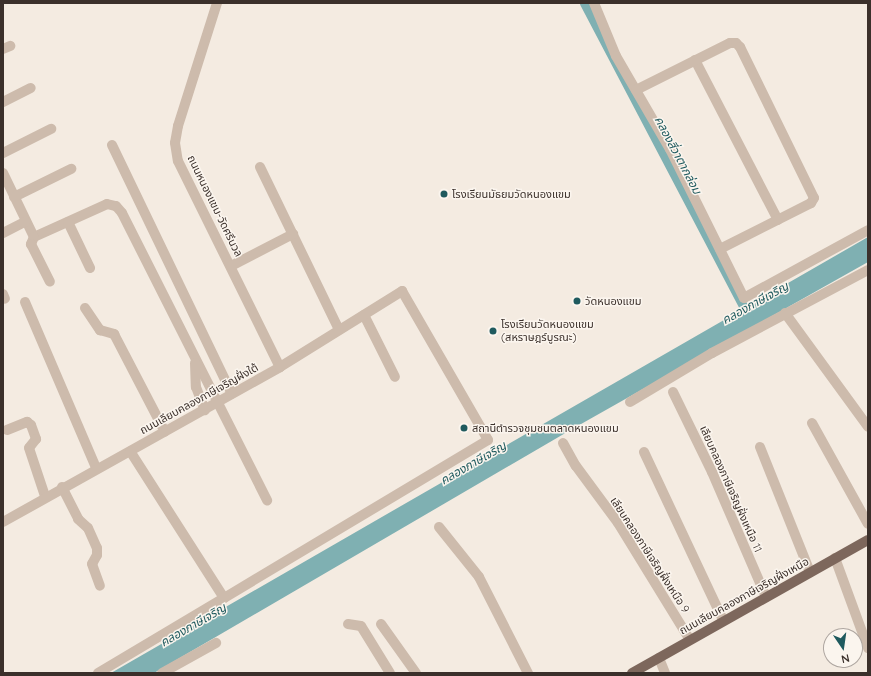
<!DOCTYPE html>
<html>
<head>
<meta charset="utf-8">
<style>
	body { margin:0 }
	#map { position:relative; width:871px; height:676px; overflow:hidden; background:#f4ebe1; font-family:Quicksand,"Noto Sans Thai",sans-serif }
	div>[style] { position:absolute }
	.water>* { inset:0; background:#7fb0b2 }
	.canal>* { height:9px; margin:-4.5px; padding:0 4.5px; transform-origin:4.5px; border-radius:4.5px; background:#7fb0b2 }
	.minor>* { height:10px; margin:-5px; padding:0 5px; transform-origin:5px; border-radius:5px; background:#cdbbac }
	.major>* { height:10px; margin:-5px; padding:0 5px; transform-origin:5px; border-radius:5px; background:#7d675c }
	.dots>* { width:11px; height:11px; translate:-50% -50%; box-sizing:border-box; border:2px solid #fbf5ee; border-radius:50% }
	span { translate:-50% -50%; white-space:nowrap; text-align:center; line-height:1.15; -webkit-text-stroke:3px #fbf5ee; paint-order:stroke }
	.poi-label { font-size:11px; color:#3b302b }
	.left { translate:0 -50%; text-align:left }
	.street-label { font-size:11px; color:#3b302b }
	.water-label { font-size:12px; color:#1f5a5e; font-style:italic }
	.frame { position:absolute; inset:0; border:4px solid #3b302b; pointer-events:none }
	.north { position:absolute; left:823px; top:628px; width:40px; height:40px; box-sizing:border-box; background:#fbf5ee; border:1px solid #aea6a0; border-radius:50%; rotate:167deg; font-size:11px; font-weight:700; line-height:16px; text-align:center; color:#3b302b }
	.north::after { content:''; display:block; margin:auto; width:14px; height:18px; background:#1f5a5e; clip-path:polygon(50% 0,100% 100%,50% 72%,0 100%) }
</style>
</head>
<body>
<div id="map">
	<div class="water">
		<div style="clip-path:polygon(868px 237px,868px 262px,574px 428px,154px 673px,111px 673px)"></div>
	</div>
	<div class="canal">
		<div style="left:584px;top:3px;width:355px;rotate:62.3deg"></div>
	</div>
	<div class="minor">
		<div style="left:217px;top:3px;width:129px;rotate:107.6deg"></div>
		<div style="left:178px;top:126px;width:17px;rotate:100deg"></div>
		<div style="left:175px;top:143px;width:18px;rotate:81deg"></div>
		<div style="left:178px;top:161px;width:230px;rotate:63.7deg"></div>
		<div style="left:594px;top:3px;width:57px;rotate:67.5deg"></div>
		<div style="left:616px;top:56px;width:108px;rotate:59.9deg"></div>
		<div style="left:670px;top:149px;width:166px;rotate:63.6deg"></div>
		<div style="left:744px;top:298px;width:141px;rotate:-28.7deg"></div>
		<div style="left:3px;top:49px;width:8px;rotate:-23deg"></div>
		<div style="left:695px;top:60px;width:180px;rotate:62.6deg"></div>
		<div style="left:636px;top:90px;width:105px;rotate:-26.6deg"></div>
		<div style="left:730px;top:43px;width:6px"></div>
		<div style="left:736px;top:43px;width:6px;rotate:45deg"></div>
		<div style="left:740px;top:47px;width:168px;rotate:63.9deg"></div>
		<div style="left:814px;top:198px;width:6px;rotate:121deg"></div>
		<div style="left:811px;top:203px;width:102px;rotate:153.2deg"></div>
		<div style="left:3px;top:102px;width:31px;rotate:-27deg"></div>
		<div style="left:112px;top:145px;width:276px;rotate:64.3deg"></div>
		<div style="left:3px;top:153px;width:54px;rotate:-26.6deg"></div>
		<div style="left:260px;top:167px;width:181px;rotate:64.1deg"></div>
		<div style="left:3px;top:173px;width:71px;rotate:64.2deg"></div>
		<div style="left:34px;top:237px;width:80px;rotate:-24.3deg"></div>
		<div style="left:107px;top:204px;width:9px;rotate:13deg"></div>
		<div style="left:116px;top:206px;width:9px;rotate:49deg"></div>
		<div style="left:122px;top:213px;width:322px;rotate:63.2deg"></div>
		<div style="left:14px;top:197px;width:64px;rotate:-26.2deg"></div>
		<div style="left:68px;top:222px;width:51px;rotate:64.4deg"></div>
		<div style="left:3px;top:233px;width:25px;rotate:-27deg"></div>
		<div style="left:34px;top:237px;width:8px;rotate:113deg"></div>
		<div style="left:31px;top:244px;width:42px;rotate:63.4deg"></div>
		<div style="left:231px;top:266px;width:70px;rotate:-27.3deg"></div>
		<div style="left:3px;top:294px;width:5px;rotate:68deg"></div>
		<div style="left:25px;top:302px;width:181px;rotate:66.8deg"></div>
		<div style="left:85px;top:308px;width:27px;rotate:56deg"></div>
		<div style="left:100px;top:330px;width:15px;rotate:16deg"></div>
		<div style="left:114px;top:334px;width:110px;rotate:62.5deg"></div>
		<div style="left:785px;top:313px;width:141px;rotate:53.9deg"></div>
		<div style="left:364px;top:315px;width:69px;rotate:63.4deg"></div>
		<div style="left:195px;top:363px;width:24px;rotate:88deg"></div>
		<div style="left:196px;top:387px;width:25px;rotate:69deg"></div>
		<div style="left:673px;top:392px;width:89px;rotate:64deg"></div>
		<div style="left:712px;top:472px;width:136px;rotate:66.6deg"></div>
		<div style="left:630px;top:402px;width:96px;rotate:-30.9deg"></div>
		<div style="left:712px;top:353px;width:177px;rotate:-28deg"></div>
		<div style="left:812px;top:423px;width:115px;rotate:61deg"></div>
		<div style="left:7px;top:430px;width:22px;rotate:-22deg"></div>
		<div style="left:27px;top:422px;width:5px;rotate:37deg"></div>
		<div style="left:31px;top:425px;width:15px;rotate:70deg"></div>
		<div style="left:36px;top:439px;width:11px;rotate:128deg"></div>
		<div style="left:29px;top:448px;width:51px;rotate:71.6deg"></div>
		<div style="left:563px;top:443px;width:26px;rotate:61deg"></div>
		<div style="left:576px;top:466px;width:71px;rotate:53.6deg"></div>
		<div style="left:618px;top:523px;width:137px;rotate:58.4deg"></div>
		<div style="left:760px;top:447px;width:135px;rotate:68.2deg"></div>
		<div style="left:644px;top:452px;width:186px;rotate:64.8deg"></div>
		<div style="left:62px;top:487px;width:36px;rotate:63deg"></div>
		<div style="left:78px;top:519px;width:13px;rotate:42deg"></div>
		<div style="left:88px;top:528px;width:22px;rotate:66deg"></div>
		<div style="left:97px;top:548px;width:7px;rotate:90deg"></div>
		<div style="left:97px;top:555px;width:10px;rotate:119deg"></div>
		<div style="left:92px;top:564px;width:23px;rotate:70deg"></div>
		<div style="left:3px;top:522px;width:317px;rotate:-29.2deg"></div>
		<div style="left:280px;top:367px;width:144px;rotate:-31.9deg"></div>
		<div style="left:402px;top:291px;width:172px;rotate:60deg"></div>
		<div style="left:488px;top:440px;width:308px;rotate:149.1deg"></div>
		<div style="left:224px;top:598px;width:174px;rotate:-122.6deg"></div>
		<div style="left:439px;top:527px;width:64px;rotate:51.3deg"></div>
		<div style="left:479px;top:577px;width:108px;rotate:63deg"></div>
		<div style="left:835px;top:558px;width:96px;rotate:69.9deg"></div>
		<div style="left:348px;top:624px;width:13px;rotate:9deg"></div>
		<div style="left:361px;top:626px;width:55px;rotate:58.3deg"></div>
		<div style="left:381px;top:624px;width:60px;rotate:54.5deg"></div>
		<div style="left:659px;top:658px;width:16px;rotate:68deg"></div>
		<div style="left:98px;top:673px;width:147px;rotate:-30.8deg"></div>
		<div style="left:162px;top:673px;width:62px;rotate:-29.1deg"></div>
	</div>
	<div class="major">
		<div style="left:632px;top:673px;width:271px;rotate:-29.4deg"></div>
	</div>
	<div class="dots">
		<div style="left:444px;top:194px;background:#1f5a5e"></div>
		<div style="left:577px;top:301px;background:#1f5a5e"></div>
		<div style="left:493px;top:331px;background:#1f5a5e"></div>
		<div style="left:464px;top:428px;background:#1f5a5e"></div>
	</div>
	<div class="poi-label">
		<span class="left" style="left:452px;top:194px">โรงเรียนมัธยมวัดหนองแขม</span>
		<span class="left" style="left:585px;top:301px">วัดหนองแขม</span>
		<span class="left" style="left:501px;top:331px">โรงเรียนวัดหนองแขม<br>(สหราษฎร์บูรณะ)</span>
		<span class="left" style="left:472px;top:428px">สถานีตำรวจชุมชนตลาดหนองแขม</span>
	</div>
	<div class="street-label">
		<span style="left:215px;top:206px;rotate:64deg">ถนนหนองแขม-วัดศรีนวล</span>
		<span style="left:199px;top:399px;rotate:-29deg">ถนนเลียบคลองภาษีเจริญฝั่งใต้</span>
		<span style="left:731px;top:489px;rotate:66deg">เลียบคลองภาษีเจริญฝั่งเหนือ 11</span>
		<span style="left:650px;top:555px;rotate:57deg">เลียบคลองภาษีเจริญฝั่งเหนือ 9</span>
		<span style="left:744px;top:596px;rotate:-29deg">ถนนเลียบคลองภาษีเจริญฝั่งเหนือ</span>
	</div>
	<div class="water-label">
		<span style="left:678px;top:155px;rotate:62deg">คลองสี่วาตากล่อม</span>
		<span style="left:755px;top:303px;rotate:-29deg">คลองภาษีเจริญ</span>
		<span style="left:473px;top:463px;rotate:-30deg">คลองภาษีเจริญ</span>
		<span style="left:193px;top:625px;rotate:-30deg">คลองภาษีเจริญ</span>
	</div>
	<div class="frame"></div>
	<div class="north">N</div>
</div>
</body>
</html>
